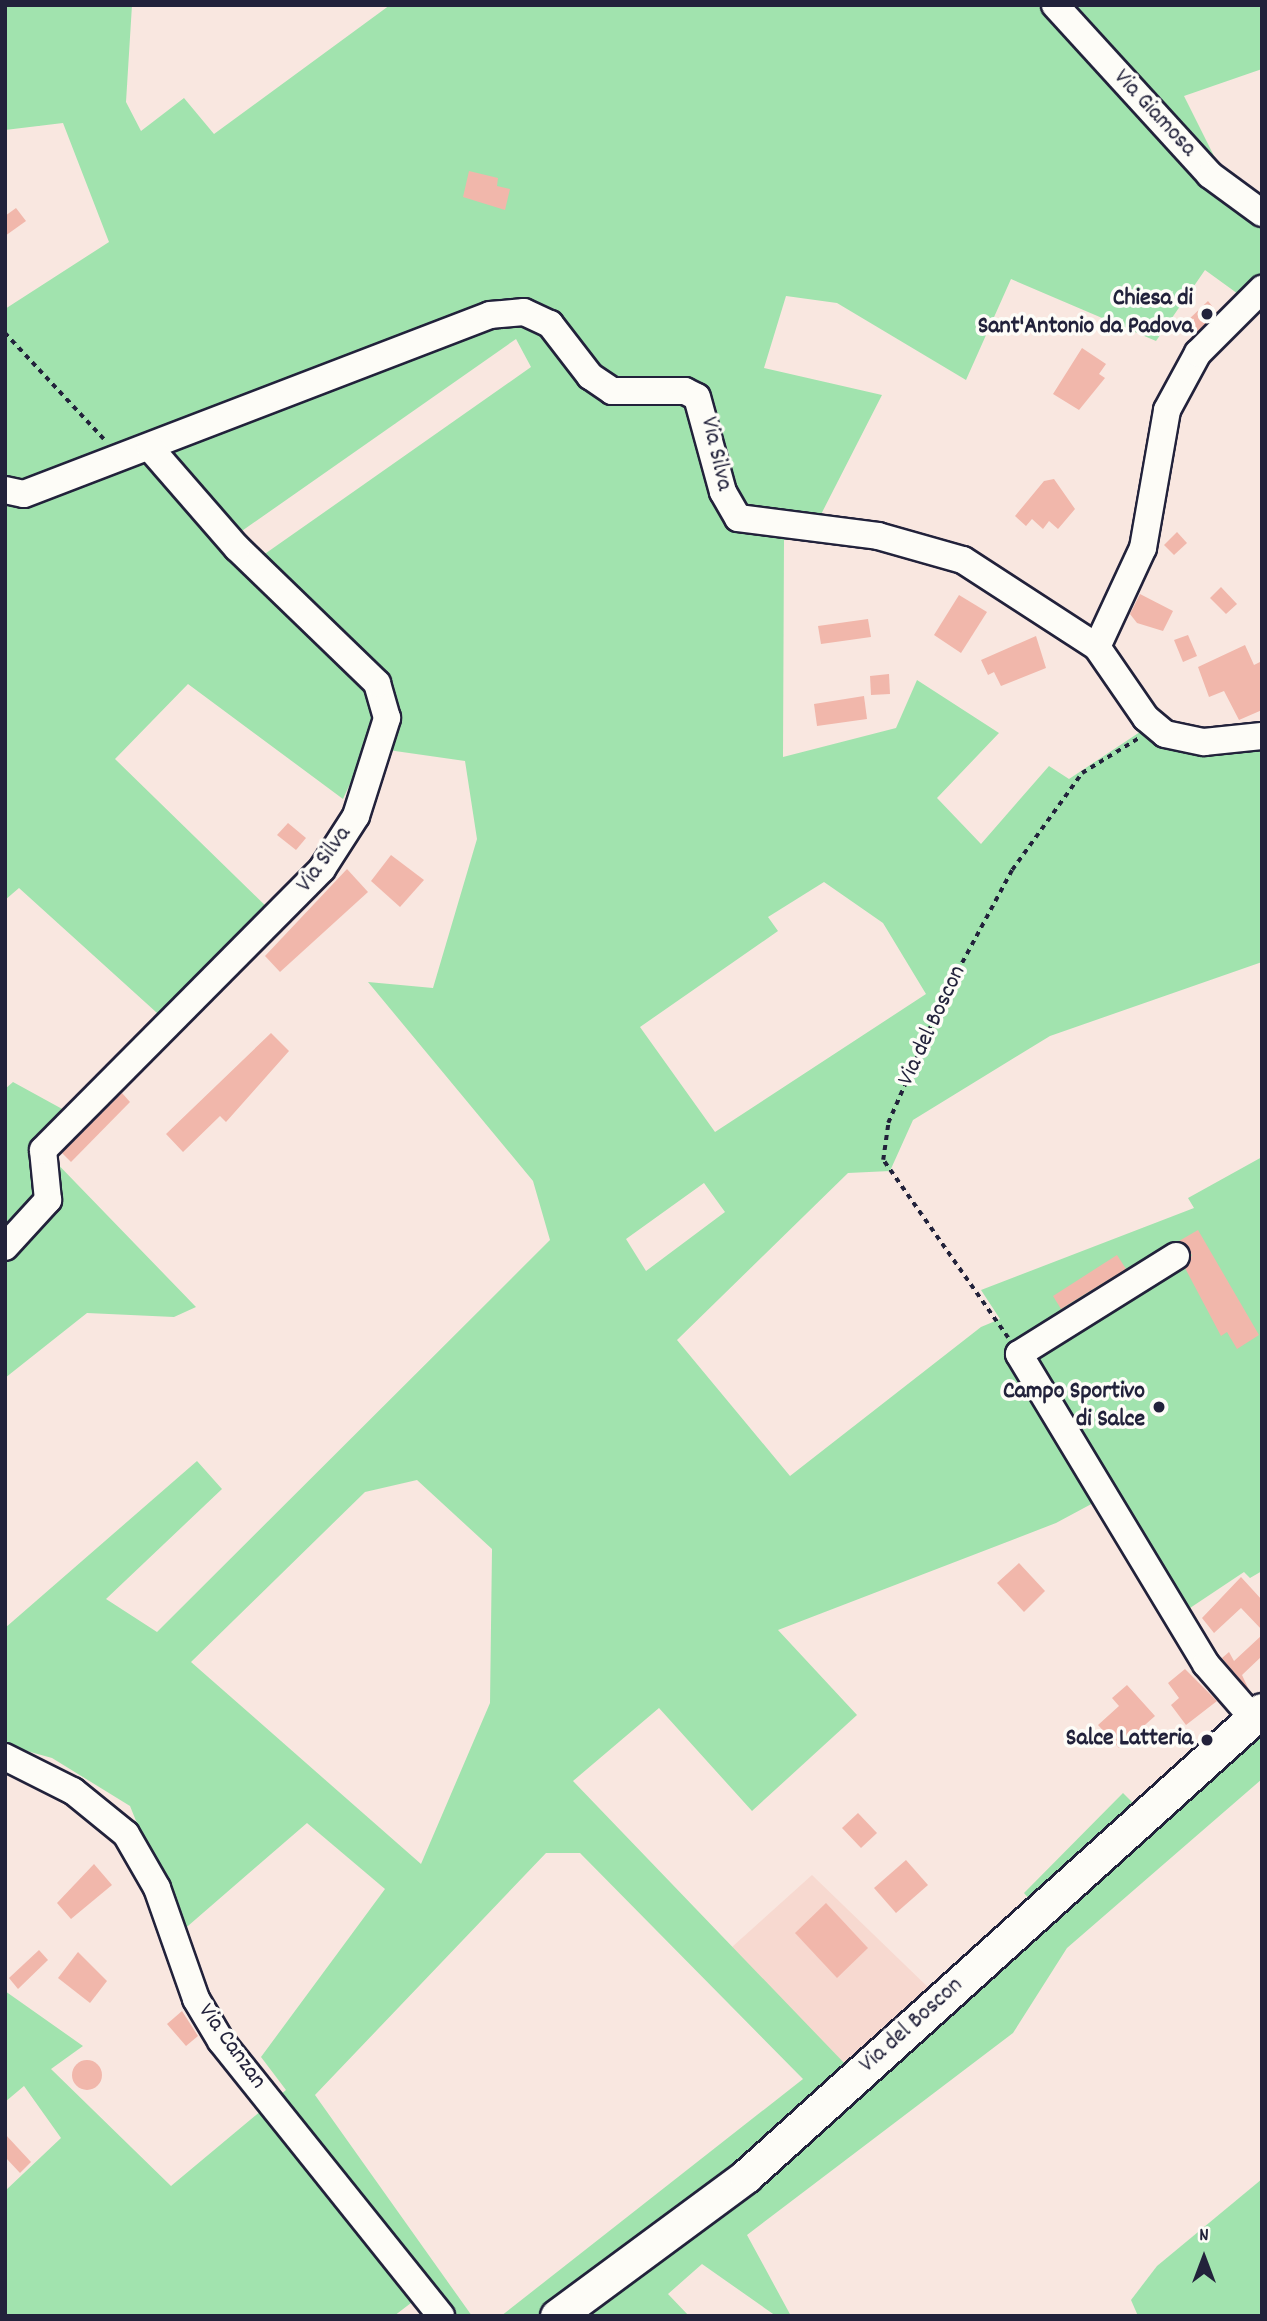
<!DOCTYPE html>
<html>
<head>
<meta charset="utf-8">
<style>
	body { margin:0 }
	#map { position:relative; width:1267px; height:2321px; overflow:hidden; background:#f9e7e0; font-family:Dekko,sans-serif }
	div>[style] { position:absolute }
	.built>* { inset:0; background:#f7d9d0 }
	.green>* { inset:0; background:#a1e3ae }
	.building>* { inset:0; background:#f1b7ab }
	.round { border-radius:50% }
	.path>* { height:3.5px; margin-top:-1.75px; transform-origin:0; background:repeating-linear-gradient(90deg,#22223b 0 5px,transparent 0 10px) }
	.roads { filter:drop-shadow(2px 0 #22223b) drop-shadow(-2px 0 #22223b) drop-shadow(0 2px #22223b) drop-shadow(0 -2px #22223b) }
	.minor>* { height:26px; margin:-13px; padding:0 13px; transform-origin:13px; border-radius:13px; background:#fdfcf7 }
	.major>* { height:33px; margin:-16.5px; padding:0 16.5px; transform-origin:16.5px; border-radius:16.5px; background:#fdfcf7 }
	.dots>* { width:19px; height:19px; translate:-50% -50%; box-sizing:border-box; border:4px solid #fdfcf7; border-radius:50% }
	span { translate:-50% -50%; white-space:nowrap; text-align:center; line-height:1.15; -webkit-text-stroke:7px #fdfcf7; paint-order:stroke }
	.street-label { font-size:24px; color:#22223b }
	.poi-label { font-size:24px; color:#22223b; font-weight:700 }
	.right { translate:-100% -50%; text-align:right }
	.frame { position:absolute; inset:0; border:7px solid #22223b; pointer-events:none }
	.north { position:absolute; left:1169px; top:2223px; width:70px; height:70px; -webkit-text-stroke:5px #fdfcf7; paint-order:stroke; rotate:0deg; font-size:19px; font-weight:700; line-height:28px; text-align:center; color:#22223b }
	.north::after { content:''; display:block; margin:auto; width:24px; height:32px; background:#22223b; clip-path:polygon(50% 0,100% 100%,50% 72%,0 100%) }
</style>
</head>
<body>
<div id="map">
	<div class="built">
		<div style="clip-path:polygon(812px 1875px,934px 1993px,848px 2068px,732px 1947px)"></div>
	</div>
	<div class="green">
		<div style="clip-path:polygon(evenodd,5px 5px,132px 5px,126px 102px,141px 131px,184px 98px,214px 134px,390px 5px,1262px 5px,1262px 69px,1184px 96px,1226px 180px,1262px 207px,1262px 279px,1245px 299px,1205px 270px,1156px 341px,1011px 279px,966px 380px,837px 303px,786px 296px,764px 368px,882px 395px,811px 534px,784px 540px,783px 757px,896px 728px,917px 680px,999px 733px,937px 798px,981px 844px,1049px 766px,1069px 779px,1149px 726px,1262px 732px,1262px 962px,1050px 1036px,913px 1120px,890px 1171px,848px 1173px,677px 1340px,790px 1476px,981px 1327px,1000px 1319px,981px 1290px,1194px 1208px,1188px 1198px,1262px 1157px,1262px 1571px,1250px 1578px,1244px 1572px,1184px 1612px,1110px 1494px,1056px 1523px,778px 1630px,857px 1715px,752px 1811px,659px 1708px,573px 1781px,848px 2067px,1035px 1906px,1024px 1893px,1123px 1793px,1142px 1812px,1262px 1716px,1262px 1779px,1067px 1948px,1013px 2033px,747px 2235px,791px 2316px,776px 2316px,702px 2264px,668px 2294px,689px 2316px,501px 2316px,803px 2079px,580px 1853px,546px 1853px,315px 2095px,472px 2316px,441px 2316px,424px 2293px,394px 2316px,5px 2316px,5px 2191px,61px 2138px,24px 2086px,5px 2102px,5px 1991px,83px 2046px,51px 2069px,171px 2186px,286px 2090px,261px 2057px,385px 1889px,307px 1823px,181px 1932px,130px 1806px,52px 1758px,5px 1745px,5px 1628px,197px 1461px,222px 1489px,106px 1599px,157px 1632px,550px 1240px,533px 1181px,368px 982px,433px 988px,477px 839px,465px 761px,367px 747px,343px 799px,188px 684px,115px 759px,274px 914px,167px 1022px,19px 888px,5px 900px,5px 309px,109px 242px,63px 123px,5px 130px,5px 5px,516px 339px,531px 367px,242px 570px,219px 547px,516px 339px,5px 5px,824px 882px,883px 923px,926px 994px,715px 1132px,640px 1027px,778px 931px,768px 917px,824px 882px,5px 5px,704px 1183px,725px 1212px,646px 1271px,626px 1239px,704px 1183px,5px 5px,417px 1480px,492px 1549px,490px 1703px,421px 1864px,191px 1662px,365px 1492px,417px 1480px)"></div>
		<div style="clip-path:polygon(13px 1082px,75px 1116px,46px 1152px,196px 1307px,174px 1317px,87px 1313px,5px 1378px,5px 1089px)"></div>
		<div style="clip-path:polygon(1262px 2179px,1262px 2316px,1138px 2316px,1131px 2300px,1157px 2266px)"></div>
	</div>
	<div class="building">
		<div style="clip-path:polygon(469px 171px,498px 178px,497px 186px,510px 189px,505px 210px,463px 197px)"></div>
		<div style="clip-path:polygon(16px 208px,26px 221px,5px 236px,5px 216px)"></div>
		<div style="clip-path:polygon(1208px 301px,1217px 312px,1196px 333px,1185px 323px)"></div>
		<div style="clip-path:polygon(1082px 348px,1106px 364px,1099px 374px,1105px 378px,1079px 410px,1053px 394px)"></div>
		<div style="clip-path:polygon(1054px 479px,1075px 509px,1058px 529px,1049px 521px,1043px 529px,1032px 519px,1026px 526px,1015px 516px,1044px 481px)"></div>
		<div style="clip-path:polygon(1177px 532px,1187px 543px,1174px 555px,1164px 545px)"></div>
		<div style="clip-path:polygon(1221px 587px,1237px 604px,1226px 614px,1210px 598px)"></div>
		<div style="clip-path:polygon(1140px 594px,1173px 611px,1163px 631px,1137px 623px,1130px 614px)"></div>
		<div style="clip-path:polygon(959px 595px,987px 612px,961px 653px,934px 635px)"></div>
		<div style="clip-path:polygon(868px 619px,871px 637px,821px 644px,818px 626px)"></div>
		<div style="clip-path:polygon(1188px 635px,1197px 656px,1183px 662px,1174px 640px)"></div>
		<div style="clip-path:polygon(1036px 636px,1046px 668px,1001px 686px,994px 672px,988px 675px,981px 660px)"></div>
		<div style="clip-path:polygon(1245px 645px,1254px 665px,1262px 661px,1262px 710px,1239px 720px,1224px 691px,1209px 697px,1198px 667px)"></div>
		<div style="clip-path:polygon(889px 674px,890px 694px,871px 695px,870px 676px)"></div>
		<div style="clip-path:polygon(864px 696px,867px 719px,817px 726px,814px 704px)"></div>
		<div style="clip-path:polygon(288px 823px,306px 838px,296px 850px,277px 835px)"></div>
		<div style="clip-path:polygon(391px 855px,424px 880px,400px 907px,371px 881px)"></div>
		<div style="clip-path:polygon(347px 869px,368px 892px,280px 972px,265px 956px)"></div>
		<div style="clip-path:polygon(271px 1033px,289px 1051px,226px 1122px,220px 1116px,183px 1152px,166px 1134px)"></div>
		<div style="clip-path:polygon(122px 1093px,130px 1102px,71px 1162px,62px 1153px)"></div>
		<div style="clip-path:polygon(1198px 1230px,1259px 1335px,1237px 1349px,1227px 1332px,1221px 1336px,1185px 1268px,1192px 1255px,1179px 1241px)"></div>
		<div style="clip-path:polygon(1117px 1255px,1126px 1269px,1061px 1309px,1053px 1296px)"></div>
		<div style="clip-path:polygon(1019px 1563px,1045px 1591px,1024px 1612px,997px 1583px)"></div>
		<div style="clip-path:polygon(1241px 1577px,1262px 1600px,1262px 1630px,1241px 1608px,1214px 1633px,1202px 1618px)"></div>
		<div style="clip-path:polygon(1262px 1635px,1262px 1656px,1242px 1675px,1249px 1690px,1222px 1658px,1229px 1652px,1234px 1661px)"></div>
		<div style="clip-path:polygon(1185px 1669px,1217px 1701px,1186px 1725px,1171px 1705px,1179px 1698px,1168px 1683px)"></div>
		<div style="clip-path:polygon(1127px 1685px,1155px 1716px,1119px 1748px,1098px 1725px,1119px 1706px,1112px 1698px)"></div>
		<div style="clip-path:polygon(858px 1813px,877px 1833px,861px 1848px,842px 1828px)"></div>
		<div style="clip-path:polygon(906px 1860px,928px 1885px,896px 1913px,874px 1888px)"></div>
		<div style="clip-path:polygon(94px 1864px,112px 1885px,71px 1919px,57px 1903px)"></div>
		<div style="clip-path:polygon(826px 1903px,868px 1948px,837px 1978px,795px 1933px)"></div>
		<div style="clip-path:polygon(39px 1950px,48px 1960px,18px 1989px,9px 1978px)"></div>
		<div style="clip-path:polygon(78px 1952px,107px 1981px,90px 2003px,58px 1978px)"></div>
		<div style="clip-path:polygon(182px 2011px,198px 2036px,186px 2046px,167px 2024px)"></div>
		<div class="round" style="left:72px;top:2060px;width:30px;height:30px"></div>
		<div style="clip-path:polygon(5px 2134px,31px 2162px,20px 2173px,5px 2157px)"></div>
	</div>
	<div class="path">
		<div style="left:5px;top:333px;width:145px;rotate:47deg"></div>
		<div style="left:1008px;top:1338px;width:218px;rotate:-125.1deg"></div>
		<div style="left:883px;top:1160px;width:37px;rotate:-82deg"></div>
		<div style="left:888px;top:1123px;width:137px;rotate:-66.3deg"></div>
		<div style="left:943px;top:998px;width:145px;rotate:-61.7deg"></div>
		<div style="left:1012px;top:870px;width:120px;rotate:-54.2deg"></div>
		<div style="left:1082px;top:773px;width:67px;rotate:-31.6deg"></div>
	</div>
	<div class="roads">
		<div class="minor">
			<div style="left:1055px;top:5px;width:230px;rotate:47.6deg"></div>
			<div style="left:1210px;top:175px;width:64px;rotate:36.2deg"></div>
			<div style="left:5px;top:490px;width:19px;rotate:12deg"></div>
			<div style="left:24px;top:494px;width:499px;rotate:-21deg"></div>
			<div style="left:490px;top:315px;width:34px;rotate:-5deg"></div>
			<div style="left:524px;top:312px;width:29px;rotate:25deg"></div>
			<div style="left:550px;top:324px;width:66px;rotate:52.4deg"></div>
			<div style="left:590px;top:376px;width:27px;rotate:34deg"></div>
			<div style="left:612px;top:391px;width:73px"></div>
			<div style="left:685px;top:391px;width:13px;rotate:27deg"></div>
			<div style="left:697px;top:397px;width:98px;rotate:74.7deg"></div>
			<div style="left:723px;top:492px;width:30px;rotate:60deg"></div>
			<div style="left:738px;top:518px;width:141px;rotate:7.3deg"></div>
			<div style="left:878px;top:536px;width:88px;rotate:15.8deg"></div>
			<div style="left:963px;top:560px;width:160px;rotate:33deg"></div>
			<div style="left:1097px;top:647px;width:109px;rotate:-65.1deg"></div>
			<div style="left:1143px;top:548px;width:140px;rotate:-80.1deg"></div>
			<div style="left:1167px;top:410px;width:65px;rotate:-61.5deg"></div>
			<div style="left:1198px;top:353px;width:91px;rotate:-45deg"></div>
			<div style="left:1097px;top:647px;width:86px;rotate:55.4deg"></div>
			<div style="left:1146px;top:718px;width:25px;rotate:40deg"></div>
			<div style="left:1165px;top:734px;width:40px;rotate:12deg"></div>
			<div style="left:1204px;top:742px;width:58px;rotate:-5.9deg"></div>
			<div style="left:5px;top:1247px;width:64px;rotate:-47.5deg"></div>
			<div style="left:48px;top:1200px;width:50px;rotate:-95.7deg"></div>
			<div style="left:43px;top:1150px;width:396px;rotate:-45.2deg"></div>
			<div style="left:322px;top:869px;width:63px;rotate:-57.3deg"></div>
			<div style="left:356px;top:816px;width:103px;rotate:-72.4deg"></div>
			<div style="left:387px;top:718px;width:36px;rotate:-106deg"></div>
			<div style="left:377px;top:683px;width:194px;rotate:-136deg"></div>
			<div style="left:237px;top:548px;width:133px;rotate:-131deg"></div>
			<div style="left:1176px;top:1256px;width:185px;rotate:148deg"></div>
			<div style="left:1019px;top:1354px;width:362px;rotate:58.9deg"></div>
			<div style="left:1206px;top:1664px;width:72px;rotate:49deg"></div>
			<div style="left:5px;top:1757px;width:76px;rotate:26.6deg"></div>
			<div style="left:73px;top:1791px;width:68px;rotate:39.1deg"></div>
			<div style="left:126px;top:1834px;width:62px;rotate:60.1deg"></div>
			<div style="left:157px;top:1888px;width:118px;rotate:70.6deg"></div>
			<div style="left:196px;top:1999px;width:49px;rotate:59.2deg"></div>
			<div style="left:221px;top:2041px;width:352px;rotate:51.3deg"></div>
		</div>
		<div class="major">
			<div style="left:557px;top:2316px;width:235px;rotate:-36.5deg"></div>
			<div style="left:746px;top:2176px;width:695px;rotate:-42.09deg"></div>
		</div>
	</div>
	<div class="dots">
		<div style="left:1207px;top:314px;background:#22223b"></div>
		<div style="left:1159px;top:1407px;background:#22223b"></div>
		<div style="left:1207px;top:1740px;background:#22223b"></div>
	</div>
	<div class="street-label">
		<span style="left:1154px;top:114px;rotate:47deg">Via Giamosa</span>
		<span style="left:715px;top:454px;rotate:77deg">Via Silva</span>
		<span style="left:325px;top:860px;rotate:-54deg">Via Silva</span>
		<span style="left:933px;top:1026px;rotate:-65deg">Via del Boscon</span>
		<span style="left:912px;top:2026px;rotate:-42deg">Via del Boscon</span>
		<span style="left:231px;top:2047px;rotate:54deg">Via Canzan</span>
	</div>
	<div class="poi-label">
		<span class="right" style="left:1193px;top:314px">Chiesa di<br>Sant'Antonio da Padova</span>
		<span class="right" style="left:1145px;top:1407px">Campo Sportivo<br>di Salce</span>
		<span class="right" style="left:1193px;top:1740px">Salce Latteria</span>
	</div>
	<div class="frame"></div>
	<div class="north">N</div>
</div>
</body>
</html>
